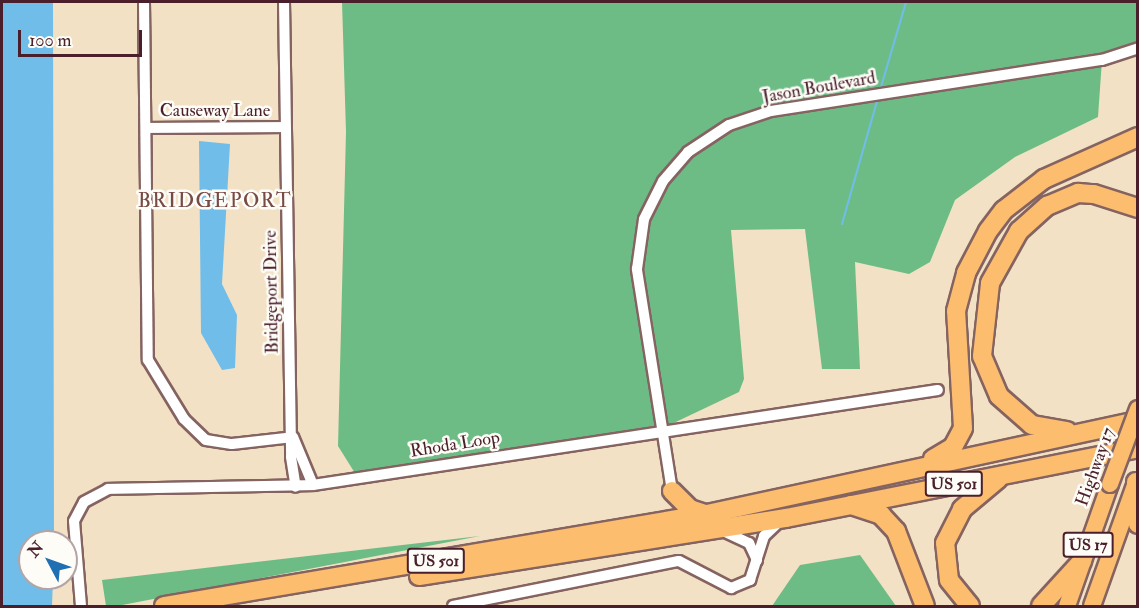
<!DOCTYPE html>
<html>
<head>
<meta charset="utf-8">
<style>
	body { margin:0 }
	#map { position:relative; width:1139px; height:608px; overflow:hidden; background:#f2e1c4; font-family:"IM FELL Double Pica",serif }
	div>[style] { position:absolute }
	.forest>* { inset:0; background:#6ebc85 }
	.water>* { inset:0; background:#70bdea }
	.stream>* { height:2px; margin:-1px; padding:0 1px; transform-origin:1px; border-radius:1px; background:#70bdea }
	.roads { filter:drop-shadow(2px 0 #856361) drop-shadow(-2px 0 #856361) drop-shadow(0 2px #856361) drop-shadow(0 -2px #856361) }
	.minor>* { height:10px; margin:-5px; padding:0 5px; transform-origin:5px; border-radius:5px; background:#fff }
	.trunk>* { height:16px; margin:-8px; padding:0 8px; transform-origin:8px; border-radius:8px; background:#fcbd6e }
	.motorway>* { height:18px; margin:-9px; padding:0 9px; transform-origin:9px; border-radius:9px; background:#fcbd6e }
	.bridges { filter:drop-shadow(2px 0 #856361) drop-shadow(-2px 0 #856361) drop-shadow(0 2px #856361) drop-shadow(0 -2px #856361) }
	.trunk-bridge>* { height:16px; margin:-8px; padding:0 8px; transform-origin:8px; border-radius:8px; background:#fcbd6e }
	span { translate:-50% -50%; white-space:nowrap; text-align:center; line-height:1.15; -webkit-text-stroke:5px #fdfcf7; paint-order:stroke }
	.shield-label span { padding:2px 4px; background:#fdfcf7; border:2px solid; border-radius:4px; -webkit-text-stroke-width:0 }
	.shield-label { font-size:16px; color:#4a1f2b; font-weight:700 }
	.street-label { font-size:18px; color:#4a1f2b }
	.neighbourhood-label { font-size:20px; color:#784a46; letter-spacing:1.5px }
	.frame { position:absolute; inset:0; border:3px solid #4a1f2b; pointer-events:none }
	.north { position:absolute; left:18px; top:530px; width:60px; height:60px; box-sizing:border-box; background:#fdfcf7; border:2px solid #b5a4a5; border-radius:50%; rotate:311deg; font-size:16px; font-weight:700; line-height:24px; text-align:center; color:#4a1f2b }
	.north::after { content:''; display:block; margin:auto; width:21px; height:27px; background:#1f6fb2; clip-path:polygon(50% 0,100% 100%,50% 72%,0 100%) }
	.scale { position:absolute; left:18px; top:30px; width:124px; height:27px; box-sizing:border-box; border:3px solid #4a1f2b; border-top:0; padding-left:8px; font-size:18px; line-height:21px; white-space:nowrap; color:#4a1f2b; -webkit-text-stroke:4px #fdfcf7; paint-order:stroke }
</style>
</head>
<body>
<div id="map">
	<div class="forest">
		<div style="clip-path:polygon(342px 2px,1137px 2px,1137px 48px,1102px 60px,1098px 117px,1015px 157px,955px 200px,930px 262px,909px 274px,855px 262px,860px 369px,822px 369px,805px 229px,731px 230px,744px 379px,739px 392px,661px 429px,358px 478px,338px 446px,346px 132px)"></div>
		<div style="clip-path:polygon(480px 536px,117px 606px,106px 606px,102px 580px)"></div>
		<div style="clip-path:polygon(860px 555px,896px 606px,772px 606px,800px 565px)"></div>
	</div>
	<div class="water">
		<div style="clip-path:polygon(2px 2px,53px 2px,54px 542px,30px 542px,30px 578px,53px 578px,52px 606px,2px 606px)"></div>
		<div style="clip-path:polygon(199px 141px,230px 144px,222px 284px,237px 315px,235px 368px,222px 370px,201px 333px)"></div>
	</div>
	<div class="stream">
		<div style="left:881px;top:87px;width:89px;rotate:-73.6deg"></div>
		<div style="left:842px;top:224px;width:128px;rotate:-74.1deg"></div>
	</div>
	<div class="roads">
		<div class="minor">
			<div style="left:144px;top:2px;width:358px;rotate:89.4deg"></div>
			<div style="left:148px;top:360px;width:69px;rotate:58.6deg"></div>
			<div style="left:184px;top:419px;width:30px;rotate:44deg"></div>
			<div style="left:206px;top:440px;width:26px;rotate:9deg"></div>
			<div style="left:232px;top:444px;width:61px;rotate:-6.5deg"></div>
			<div style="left:284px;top:2px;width:455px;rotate:89.1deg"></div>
			<div style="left:291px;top:457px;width:30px;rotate:81deg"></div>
			<div style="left:146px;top:128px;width:139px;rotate:-0.4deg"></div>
			<div style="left:293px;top:437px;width:52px;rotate:67.4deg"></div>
			<div style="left:672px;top:491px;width:225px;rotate:-99deg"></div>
			<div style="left:637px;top:269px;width:50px;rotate:-82deg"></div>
			<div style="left:644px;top:219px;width:42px;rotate:-63.4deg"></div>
			<div style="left:663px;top:181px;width:38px;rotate:-49deg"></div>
			<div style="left:688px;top:152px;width:49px;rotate:-33.4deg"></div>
			<div style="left:729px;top:125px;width:44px;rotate:-18.4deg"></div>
			<div style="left:771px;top:111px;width:335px;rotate:-8.8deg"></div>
			<div style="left:1102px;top:60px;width:38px;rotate:-18deg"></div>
			<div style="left:723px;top:531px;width:29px;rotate:25deg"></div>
			<div style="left:749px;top:543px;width:19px;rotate:65deg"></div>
			<div style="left:81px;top:606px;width:85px;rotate:-94.7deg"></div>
			<div style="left:74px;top:521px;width:21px;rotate:-62deg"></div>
			<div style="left:84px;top:502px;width:27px;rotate:-28deg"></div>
			<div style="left:108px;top:489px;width:205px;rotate:-1.1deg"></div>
			<div style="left:313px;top:485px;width:632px;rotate:-8.64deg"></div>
			<div style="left:453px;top:606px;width:230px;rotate:-11.3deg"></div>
			<div style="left:679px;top:561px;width:59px;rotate:27.4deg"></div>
			<div style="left:731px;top:588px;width:21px;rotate:-23deg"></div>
			<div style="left:750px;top:580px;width:46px;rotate:-72.3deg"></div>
			<div style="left:764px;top:536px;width:21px;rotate:-43deg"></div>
		</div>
		<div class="trunk">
			<div style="left:1067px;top:606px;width:129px;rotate:-70.6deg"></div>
			<div style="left:1092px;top:606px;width:128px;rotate:-70.4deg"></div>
		</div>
		<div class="motorway">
			<div style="left:1067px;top:431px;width:36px;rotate:-170deg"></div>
			<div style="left:1032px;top:425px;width:44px;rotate:-138.7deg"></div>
			<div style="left:999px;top:396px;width:43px;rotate:-113deg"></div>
			<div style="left:982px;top:356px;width:73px;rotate:-83.7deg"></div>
			<div style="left:990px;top:283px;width:60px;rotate:-60.9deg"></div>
			<div style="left:1019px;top:231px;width:38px;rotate:-42deg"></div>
			<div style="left:1047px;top:206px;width:34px;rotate:-23deg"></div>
			<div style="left:1078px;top:193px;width:16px;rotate:4deg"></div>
			<div style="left:1094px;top:194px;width:46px;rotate:17.7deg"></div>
			<div style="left:933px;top:459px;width:23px;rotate:-31deg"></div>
			<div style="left:953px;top:447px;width:21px;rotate:-62deg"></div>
			<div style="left:963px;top:428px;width:117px;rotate:-93.4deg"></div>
			<div style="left:956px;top:311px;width:39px;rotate:-75deg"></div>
			<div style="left:966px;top:273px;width:47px;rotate:-62.4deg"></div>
			<div style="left:988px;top:231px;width:26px;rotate:-53deg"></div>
			<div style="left:1004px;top:210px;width:51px;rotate:-37.8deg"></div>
			<div style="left:1044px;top:179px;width:103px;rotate:-24.1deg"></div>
			<div style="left:1136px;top:482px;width:42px;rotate:87.3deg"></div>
			<div style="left:672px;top:491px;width:25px;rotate:45deg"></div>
			<div style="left:690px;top:509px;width:16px;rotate:18deg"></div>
			<div style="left:851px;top:505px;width:32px;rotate:18deg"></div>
			<div style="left:881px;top:515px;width:22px;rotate:47deg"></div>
			<div style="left:896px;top:531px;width:80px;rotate:68.9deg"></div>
			<div style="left:419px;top:576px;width:372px;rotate:-9deg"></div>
			<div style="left:786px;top:518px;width:359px;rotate:-11.2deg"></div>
			<div style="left:164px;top:606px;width:551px;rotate:-9.62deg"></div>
			<div style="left:707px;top:514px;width:441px;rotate:-12.2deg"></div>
			<div style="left:970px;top:606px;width:33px;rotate:-129deg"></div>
			<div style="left:949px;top:580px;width:37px;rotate:-96deg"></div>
			<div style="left:945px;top:543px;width:38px;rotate:-63deg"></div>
			<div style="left:962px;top:509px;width:47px;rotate:-39.8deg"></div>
			<div style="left:1041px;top:606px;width:61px;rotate:-47.7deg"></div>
		</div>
	</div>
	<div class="bridges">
		<div class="trunk-bridge">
			<div style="left:1110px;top:484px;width:80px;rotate:-69.5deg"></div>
		</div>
	</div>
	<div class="shield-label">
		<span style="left:954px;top:484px">US 501</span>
		<span style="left:1088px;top:545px">US 17</span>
		<span style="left:436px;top:561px">US 501</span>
	</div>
	<div class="street-label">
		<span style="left:819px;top:88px;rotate:-10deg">Jason Boulevard</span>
		<span style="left:215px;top:111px">Causeway Lane</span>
		<span style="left:272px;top:292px;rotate:-91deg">Bridgeport Drive</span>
		<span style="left:455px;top:445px;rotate:-9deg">Rhoda Loop</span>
		<span style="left:1096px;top:467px;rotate:-70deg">Highway 17</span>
	</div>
	<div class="neighbourhood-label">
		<span style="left:215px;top:200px">BRIDGEPORT</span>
	</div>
	<div class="frame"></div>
	<div class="north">N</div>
	<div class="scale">100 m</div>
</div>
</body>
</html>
